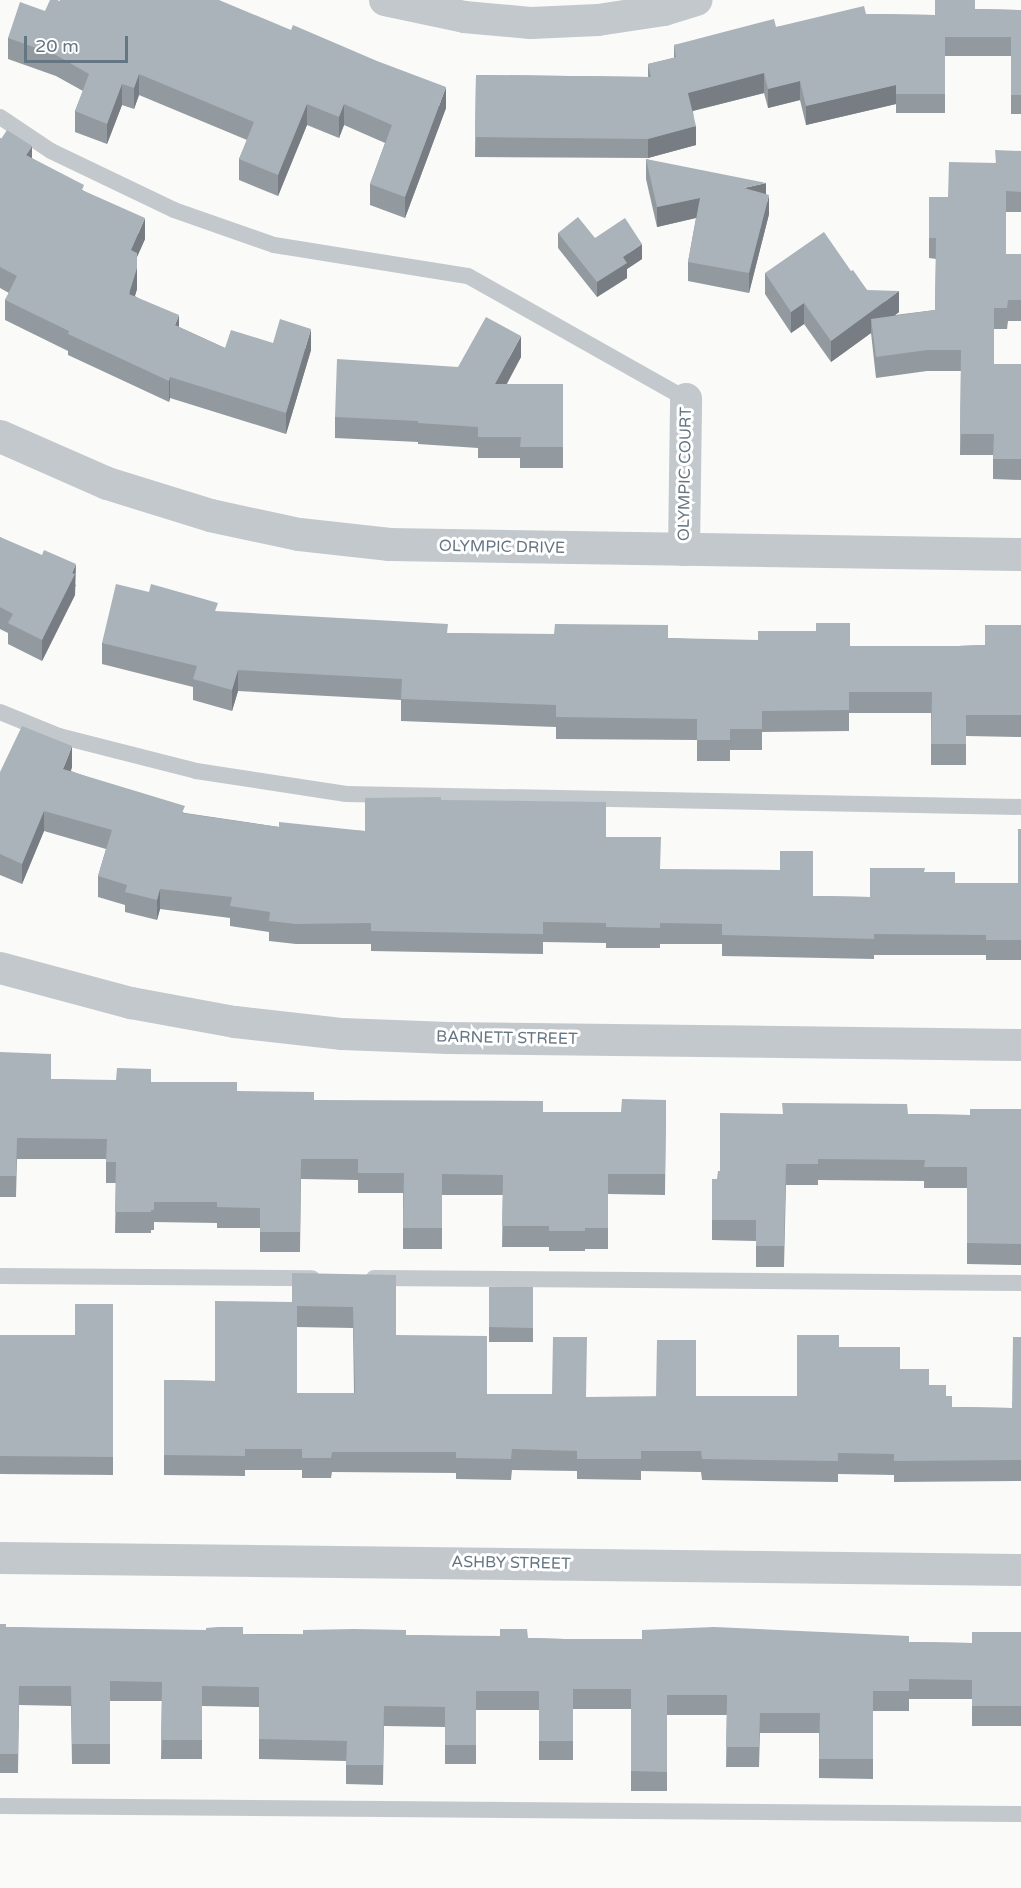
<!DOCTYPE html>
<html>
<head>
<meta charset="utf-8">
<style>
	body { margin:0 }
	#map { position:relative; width:1021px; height:1888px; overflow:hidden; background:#fafaf8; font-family:"Varela Round",sans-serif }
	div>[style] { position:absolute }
	.service>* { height:16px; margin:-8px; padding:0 8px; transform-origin:8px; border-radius:8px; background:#c3c8cc }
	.minor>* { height:32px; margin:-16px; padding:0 16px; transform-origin:16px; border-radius:16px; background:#c3c8cc }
	.tertiary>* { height:33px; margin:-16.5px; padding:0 16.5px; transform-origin:16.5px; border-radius:16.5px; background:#c3c8cc }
	.wall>* { inset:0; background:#929a9f }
	.shaded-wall>* { inset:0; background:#777d82 }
	.building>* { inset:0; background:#aab3b9 }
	span { translate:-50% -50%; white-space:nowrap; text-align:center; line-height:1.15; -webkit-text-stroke:6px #fff; paint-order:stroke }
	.street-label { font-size:16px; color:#657683 }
	.scale { position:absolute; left:24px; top:36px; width:104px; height:27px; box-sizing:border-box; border:3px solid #657683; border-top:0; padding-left:8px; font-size:18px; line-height:21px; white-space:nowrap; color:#657683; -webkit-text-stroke:4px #fff; paint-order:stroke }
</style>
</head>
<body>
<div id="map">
	<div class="service">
		<div style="left:0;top:117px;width:61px;rotate:33.7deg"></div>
		<div style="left:51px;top:151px;width:136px;rotate:25.6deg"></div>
		<div style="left:174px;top:210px;width:106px;rotate:19.3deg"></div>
		<div style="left:274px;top:245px;width:196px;rotate:9.1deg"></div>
		<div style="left:468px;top:276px;width:250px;rotate:29.4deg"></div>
		<div style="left:0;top:712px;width:64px;rotate:22.1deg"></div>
		<div style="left:59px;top:736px;width:141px;rotate:14.3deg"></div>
		<div style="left:196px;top:771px;width:152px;rotate:8.7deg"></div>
		<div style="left:346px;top:794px;width:675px;rotate:1.1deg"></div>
		<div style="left:0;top:1276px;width:312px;rotate:0.4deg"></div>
		<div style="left:374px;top:1278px;width:647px;rotate:0.44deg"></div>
		<div style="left:0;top:1806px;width:1021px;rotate:0.45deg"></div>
	</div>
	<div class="minor">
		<div style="left:385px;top:0;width:81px;rotate:12.1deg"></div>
		<div style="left:464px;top:17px;width:67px;rotate:5.1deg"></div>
		<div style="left:531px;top:23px;width:67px;rotate:-2.6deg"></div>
		<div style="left:598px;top:20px;width:67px;rotate:-8.6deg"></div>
		<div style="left:664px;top:10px;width:34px;rotate:-17deg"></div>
		<div style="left:684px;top:550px;width:151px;rotate:-89.2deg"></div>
		<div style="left:0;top:968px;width:136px;rotate:15deg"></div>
		<div style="left:131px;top:1003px;width:106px;rotate:10.4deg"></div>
		<div style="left:235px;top:1022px;width:108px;rotate:6.4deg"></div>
		<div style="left:342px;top:1034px;width:106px;rotate:2.2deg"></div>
		<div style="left:448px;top:1038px;width:573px;rotate:0.7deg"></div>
		<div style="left:0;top:1558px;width:1021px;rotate:0.67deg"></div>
	</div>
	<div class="tertiary">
		<div style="left:0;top:436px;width:117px;rotate:23.7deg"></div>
		<div style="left:107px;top:483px;width:108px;rotate:17.3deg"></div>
		<div style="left:210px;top:515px;width:91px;rotate:12.1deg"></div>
		<div style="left:299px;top:534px;width:91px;rotate:6.3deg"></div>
		<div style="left:389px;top:544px;width:632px;rotate:0.91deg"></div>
	</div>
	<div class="wall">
		<div style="clip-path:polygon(60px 1px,446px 108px,405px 218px,370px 205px,370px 184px,385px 143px,344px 125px,339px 138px,307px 125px,278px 196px,239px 180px,239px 159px,247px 140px,139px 95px,134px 109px,122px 105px,107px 144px,75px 132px,75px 111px,83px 91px,56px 76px,8px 59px,8px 38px)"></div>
		<div style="clip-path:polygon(975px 9px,1021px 10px,1021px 114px,1011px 114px,1011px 56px,945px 56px,945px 113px,896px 113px,896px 104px,806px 125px,800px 100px,768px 108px,764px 93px,693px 111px,696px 145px,648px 158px,475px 157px,476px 75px,648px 77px,648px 64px,674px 58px,674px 45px,776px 27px,866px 14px,935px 15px)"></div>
		<div style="clip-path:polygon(0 138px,84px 191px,145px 239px,137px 257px,137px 289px,135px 296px,179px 327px,225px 348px,273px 343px,311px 350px,286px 434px,170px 398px,169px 402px,68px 355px,68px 351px,5px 320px,5px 300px,9px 293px,0 288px)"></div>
		<div style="clip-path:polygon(1021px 151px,1021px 212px,1006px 212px,1006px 254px,1021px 254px,1021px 321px,1008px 321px,1007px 329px,994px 329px,994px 364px,1021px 364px,1021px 480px,993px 479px,993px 455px,960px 455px,961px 371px,927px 371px,876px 378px,871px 333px,831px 362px,804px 324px,791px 333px,765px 294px,765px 273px,851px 271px,867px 290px,899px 312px,895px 315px,935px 310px,936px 259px,929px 258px,929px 197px,948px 197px,995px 163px)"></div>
		<div style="clip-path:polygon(646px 159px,766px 194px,769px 214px,749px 293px,688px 281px,688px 262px,696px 218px,657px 227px,646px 179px)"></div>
		<div style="clip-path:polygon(558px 233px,595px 238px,642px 259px,627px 269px,627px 278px,597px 297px,558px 248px)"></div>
		<div style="clip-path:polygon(521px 357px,507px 384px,563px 384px,563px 468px,520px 468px,520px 458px,478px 458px,478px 448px,418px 444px,418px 442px,335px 438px,335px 417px,458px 367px)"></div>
		<div style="clip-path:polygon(0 537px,76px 585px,75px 587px,75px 595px,42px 661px,8px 644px,8px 633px,0 629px)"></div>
		<div style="clip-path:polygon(218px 612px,448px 633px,668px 638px,850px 646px,958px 646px,985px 645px,1021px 625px,1021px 737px,966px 736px,966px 765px,931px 765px,931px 713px,849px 713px,849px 731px,762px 732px,762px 750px,730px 750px,730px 761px,697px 761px,697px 740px,556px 739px,556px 727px,401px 721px,401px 700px,238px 691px,232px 711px,193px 700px,193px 687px,102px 664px,102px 643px)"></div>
		<div style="clip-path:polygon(72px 767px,71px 771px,185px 813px,279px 827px,365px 831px,441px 800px,606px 837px,660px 869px,813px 896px,870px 897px,924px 872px,955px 883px,1018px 883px,1021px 829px,1021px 960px,986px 960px,986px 955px,874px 955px,874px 959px,722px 956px,722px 944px,660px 944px,660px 948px,606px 948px,606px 943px,543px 942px,543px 954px,371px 951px,371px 944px,296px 944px,269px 941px,269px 932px,230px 926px,230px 918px,160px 909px,157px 920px,125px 912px,125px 905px,98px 897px,98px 876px,106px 849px,44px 831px,22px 884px,0 875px,0 772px)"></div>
		<div style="clip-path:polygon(0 1052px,51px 1079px,151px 1082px,314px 1100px,543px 1112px,621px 1112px,666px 1100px,665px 1195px,608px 1194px,608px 1249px,585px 1249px,585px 1251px,549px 1251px,549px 1247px,502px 1247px,503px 1195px,442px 1195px,442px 1249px,403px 1249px,403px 1193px,358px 1193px,358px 1180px,301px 1179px,300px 1252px,260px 1252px,260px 1228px,217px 1228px,217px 1223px,154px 1222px,154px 1230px,151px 1230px,151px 1233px,115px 1233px,116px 1183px,106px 1183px,106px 1159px,17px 1159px,16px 1197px,0 1197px)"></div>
		<div style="clip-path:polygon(1021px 1109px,1021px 1265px,967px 1264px,967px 1188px,924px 1188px,924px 1181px,818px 1180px,818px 1185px,786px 1185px,784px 1267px,756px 1267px,756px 1241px,712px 1240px,712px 1179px,717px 1179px,908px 1114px,970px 1115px)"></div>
		<div style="clip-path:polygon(evenodd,396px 1275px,396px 1335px,487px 1394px,586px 1397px,696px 1396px,797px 1396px,839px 1347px,900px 1369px,929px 1385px,946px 1396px,952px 1407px,1012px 1408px,1021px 1337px,1021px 1481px,894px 1482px,894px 1475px,838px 1474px,838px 1482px,702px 1480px,701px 1472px,641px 1471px,641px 1480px,577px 1479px,577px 1471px,512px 1470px,511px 1480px,456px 1479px,456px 1473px,332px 1472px,331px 1478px,302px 1478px,302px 1470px,245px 1470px,245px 1476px,164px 1475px,164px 1380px,215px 1381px,292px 1302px,396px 1275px,297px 1327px,353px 1328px,354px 1393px,297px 1393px,297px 1327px)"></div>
		<div style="clip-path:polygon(489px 1287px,533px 1287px,533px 1342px,489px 1342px)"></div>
		<div style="clip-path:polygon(113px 1304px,113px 1475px,0 1474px,0 1335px,75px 1335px)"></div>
		<div style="clip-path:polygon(0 1624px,6px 1627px,243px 1634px,406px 1635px,564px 1639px,909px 1642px,972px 1643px,1021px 1632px,1021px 1726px,972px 1726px,972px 1699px,909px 1699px,909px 1711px,873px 1711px,873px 1779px,819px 1778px,819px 1733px,760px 1733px,759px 1767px,726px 1767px,727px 1715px,667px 1715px,667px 1791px,631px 1791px,631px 1709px,573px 1709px,573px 1760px,539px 1760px,539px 1710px,476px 1710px,476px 1764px,445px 1764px,445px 1727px,384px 1726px,383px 1785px,346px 1784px,346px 1761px,259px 1759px,259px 1707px,202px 1706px,202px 1759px,161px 1759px,162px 1701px,110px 1701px,110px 1764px,72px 1764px,71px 1706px,19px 1705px,18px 1773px,0 1773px)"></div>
	</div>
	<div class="shaded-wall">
		<div style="clip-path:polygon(764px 73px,764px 93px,688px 112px,688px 93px)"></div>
		<div style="clip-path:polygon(139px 74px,139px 95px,134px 109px,134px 88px)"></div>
		<div style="clip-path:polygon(800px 81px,800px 100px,768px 108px,768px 89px)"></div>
		<div style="clip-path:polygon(122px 84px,122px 105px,107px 144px,107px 124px)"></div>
		<div style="clip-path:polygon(896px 85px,896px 104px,806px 125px,806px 106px)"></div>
		<div style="clip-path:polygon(446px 87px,446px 108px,405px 218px,405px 197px)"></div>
		<div style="clip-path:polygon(307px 104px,307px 125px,278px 196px,278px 175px)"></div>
		<div style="clip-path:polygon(344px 104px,344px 125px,339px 138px,339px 117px)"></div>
		<div style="clip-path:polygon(696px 126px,696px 145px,648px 158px,648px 139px)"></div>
		<div style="clip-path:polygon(32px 146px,32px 167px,26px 155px)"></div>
		<div style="clip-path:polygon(766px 183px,766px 203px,744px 188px)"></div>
		<div style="clip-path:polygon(769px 195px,769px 214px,749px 293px,749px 273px)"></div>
		<div style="clip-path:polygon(700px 198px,700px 217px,657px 227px,657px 207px)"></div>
		<div style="clip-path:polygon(145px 218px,145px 239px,137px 257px,137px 289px,129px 315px,131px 250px)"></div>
		<div style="clip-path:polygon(642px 244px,642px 259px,627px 269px,627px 278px,597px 297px,597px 282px,623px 257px)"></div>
		<div style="clip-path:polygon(899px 291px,899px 312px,873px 332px,871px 319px,871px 333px,831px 362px,831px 341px)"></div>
		<div style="clip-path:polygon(804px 303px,804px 324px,791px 333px,791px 312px)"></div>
		<div style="clip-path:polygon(179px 315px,179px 336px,175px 325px)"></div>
		<div style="clip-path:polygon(311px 329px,311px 350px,286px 434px,286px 413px)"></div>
		<div style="clip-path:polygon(521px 336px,521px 357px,495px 405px,495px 384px)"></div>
		<div style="clip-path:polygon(170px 377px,170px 398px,169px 402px,169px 381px)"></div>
		<div style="clip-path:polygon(76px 564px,75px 595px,42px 661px,42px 640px)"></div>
		<div style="clip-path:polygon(238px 670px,238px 691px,232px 711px,232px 690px)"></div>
		<div style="clip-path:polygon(72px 746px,72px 767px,63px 789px,63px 769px)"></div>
		<div style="clip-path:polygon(44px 811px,44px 831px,22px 884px,22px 864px)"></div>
		<div style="clip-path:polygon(160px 889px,160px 909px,157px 920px,157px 900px)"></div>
	</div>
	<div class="building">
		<div style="clip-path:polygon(50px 0,57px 0,60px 1px,60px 0,219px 0,291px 30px,293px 25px,377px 61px,446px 87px,405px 197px,370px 184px,392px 125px,344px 104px,339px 117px,307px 104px,278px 175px,239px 159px,254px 122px,139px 74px,134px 88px,122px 84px,107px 124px,75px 111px,89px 74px,56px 55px,8px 38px,20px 2px,45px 11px)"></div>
		<div style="clip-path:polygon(935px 0,975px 0,975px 9px,1021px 10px,1021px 95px,1011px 95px,1011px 37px,945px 37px,945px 94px,896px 94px,896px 85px,806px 106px,800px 81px,768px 89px,764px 73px,688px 93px,696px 126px,648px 139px,475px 137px,476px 75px,651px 77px,648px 64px,676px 57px,674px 45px,774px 19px,776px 27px,864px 6px,866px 14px,935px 15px)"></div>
		<div style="clip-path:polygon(7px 130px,32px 146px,26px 155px,84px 185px,82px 190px,145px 218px,131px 250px,137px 253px,137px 268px,129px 294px,179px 315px,175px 325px,225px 348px,231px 330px,273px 343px,280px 319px,311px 329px,286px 413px,170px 377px,169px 381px,68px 334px,69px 331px,5px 300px,17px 276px,0 267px,0 138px,1px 139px)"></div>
		<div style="clip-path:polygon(995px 150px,1021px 151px,1021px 192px,1006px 191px,1006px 254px,1021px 254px,1021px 300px,1008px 300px,1007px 308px,994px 308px,994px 364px,1021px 364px,1021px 459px,993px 459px,994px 434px,960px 434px,961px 350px,927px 350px,876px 357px,871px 319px,935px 310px,936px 238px,929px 238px,929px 197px,948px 197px,949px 162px,996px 163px)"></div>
		<div style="clip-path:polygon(646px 159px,766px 183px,744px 188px,769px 195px,749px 273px,688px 262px,700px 198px,657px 207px)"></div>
		<div style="clip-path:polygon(578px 217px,595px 238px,625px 218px,642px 244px,623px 257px,627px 263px,597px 282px,558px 233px)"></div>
		<div style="clip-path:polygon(824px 232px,851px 271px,853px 270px,867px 290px,899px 291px,831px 341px,804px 303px,791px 312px,765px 273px)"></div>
		<div style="clip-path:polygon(486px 317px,521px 336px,495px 384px,563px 384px,563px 447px,520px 447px,521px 437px,478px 437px,478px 427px,418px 423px,418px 421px,335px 417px,337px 359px,458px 367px)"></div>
		<div style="clip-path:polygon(0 537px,42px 555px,44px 550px,76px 564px,72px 573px,75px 574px,42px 640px,8px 623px,13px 614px,0 607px)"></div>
		<div style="clip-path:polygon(116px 584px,149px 592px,151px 584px,218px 603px,215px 611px,448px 624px,447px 633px,554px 634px,555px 624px,668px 625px,668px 638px,758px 640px,758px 631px,816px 631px,816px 623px,850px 623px,850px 646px,958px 646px,985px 645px,985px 625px,1021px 625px,1021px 715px,966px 715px,966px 744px,931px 744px,932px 692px,849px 692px,849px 710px,762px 711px,762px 729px,730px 729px,730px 740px,697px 740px,697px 719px,556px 717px,556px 705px,401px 699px,402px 679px,238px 670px,232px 690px,193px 679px,197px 666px,102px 643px)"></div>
		<div style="clip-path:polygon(22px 726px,72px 746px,63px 769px,185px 806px,182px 813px,279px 827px,279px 822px,365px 831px,365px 798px,441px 797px,441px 800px,606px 802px,606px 837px,661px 837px,660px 869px,780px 870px,780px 851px,813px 851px,813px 896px,870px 897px,870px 868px,925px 868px,924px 872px,955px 872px,955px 883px,1018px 883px,1018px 829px,1021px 829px,1021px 940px,986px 940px,986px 935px,874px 934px,874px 939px,722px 935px,722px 924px,660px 923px,660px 928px,606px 927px,606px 923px,543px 922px,543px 934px,371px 931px,371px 923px,296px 924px,269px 921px,270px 912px,230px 906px,232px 897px,160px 889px,157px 900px,125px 892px,127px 885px,98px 876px,112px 830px,44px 811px,22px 864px,0 854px,0 772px)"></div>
		<div style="clip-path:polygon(0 1052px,51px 1054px,51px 1079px,116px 1080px,117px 1068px,151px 1069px,151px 1082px,237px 1082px,237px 1091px,314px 1092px,314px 1100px,543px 1101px,543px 1112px,621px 1112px,622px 1099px,666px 1100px,665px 1174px,608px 1174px,608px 1228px,585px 1228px,585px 1231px,549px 1231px,549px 1226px,502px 1226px,503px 1175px,442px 1174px,442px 1228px,403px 1228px,404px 1173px,358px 1173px,358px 1159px,301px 1159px,300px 1232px,260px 1232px,260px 1208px,217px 1207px,217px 1202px,154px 1202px,154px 1210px,151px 1210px,151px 1212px,115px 1212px,116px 1162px,106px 1162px,107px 1139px,17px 1138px,16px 1176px,0 1176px)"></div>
		<div style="clip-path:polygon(782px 1103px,907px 1104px,908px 1114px,970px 1115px,970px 1109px,1021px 1109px,1021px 1244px,967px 1243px,967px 1167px,924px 1167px,925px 1160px,818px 1159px,818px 1164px,786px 1164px,784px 1246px,756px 1246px,756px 1220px,712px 1220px,712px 1179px,717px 1179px,718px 1171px,720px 1171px,720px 1113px,783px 1114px)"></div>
		<div style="clip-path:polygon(evenodd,292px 1273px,396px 1275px,396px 1335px,487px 1336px,487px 1394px,552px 1394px,553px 1337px,587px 1337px,586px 1397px,656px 1397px,657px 1340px,696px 1340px,696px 1396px,797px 1396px,797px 1335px,839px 1335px,839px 1347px,900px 1347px,900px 1369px,929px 1369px,929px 1385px,946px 1385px,946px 1396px,952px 1396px,952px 1407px,1012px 1408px,1013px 1337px,1021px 1337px,1021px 1460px,894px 1461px,894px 1454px,838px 1453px,838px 1461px,702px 1459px,701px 1451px,641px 1451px,641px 1459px,577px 1459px,577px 1451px,512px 1449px,511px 1459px,456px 1458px,456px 1452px,332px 1452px,331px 1458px,302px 1458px,302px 1449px,245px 1449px,245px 1456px,164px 1455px,164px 1380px,215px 1381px,215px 1301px,292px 1302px,292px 1273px,297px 1306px,353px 1307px,355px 1393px,297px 1393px,297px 1306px)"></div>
		<div style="clip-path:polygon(489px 1287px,533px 1287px,533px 1328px,489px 1327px)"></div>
		<div style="clip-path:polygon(75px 1304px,113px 1304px,113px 1457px,0 1456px,0 1335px,75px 1335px)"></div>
		<div style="clip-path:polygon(0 1624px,6px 1624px,6px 1627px,206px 1630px,206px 1628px,218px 1627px,243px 1627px,243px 1634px,303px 1635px,303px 1630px,354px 1629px,406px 1630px,406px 1635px,500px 1636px,500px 1629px,527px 1629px,528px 1638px,564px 1639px,642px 1639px,642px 1630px,714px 1627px,909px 1636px,909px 1642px,972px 1643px,972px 1632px,1021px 1632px,1021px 1706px,972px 1706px,972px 1680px,909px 1679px,909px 1691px,873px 1691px,873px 1759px,819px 1759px,820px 1713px,760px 1713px,759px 1747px,726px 1747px,727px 1695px,667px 1695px,667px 1772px,631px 1771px,631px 1689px,573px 1689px,573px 1741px,539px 1741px,539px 1691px,476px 1691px,476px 1745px,445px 1745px,445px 1707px,384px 1706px,383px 1765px,346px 1765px,347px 1741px,259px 1739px,259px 1687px,202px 1686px,202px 1740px,161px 1740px,162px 1682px,110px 1681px,110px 1744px,72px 1744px,71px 1686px,19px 1686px,18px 1754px,0 1754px)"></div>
	</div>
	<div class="street-label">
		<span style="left:685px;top:474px;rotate:-89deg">OLYMPIC COURT</span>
		<span style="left:502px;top:547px;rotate:1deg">OLYMPIC DRIVE</span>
		<span style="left:507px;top:1038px;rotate:1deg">BARNETT STREET</span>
		<span style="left:511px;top:1563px;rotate:1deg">ASHBY STREET</span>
	</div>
	<div class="scale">20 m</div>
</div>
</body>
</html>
